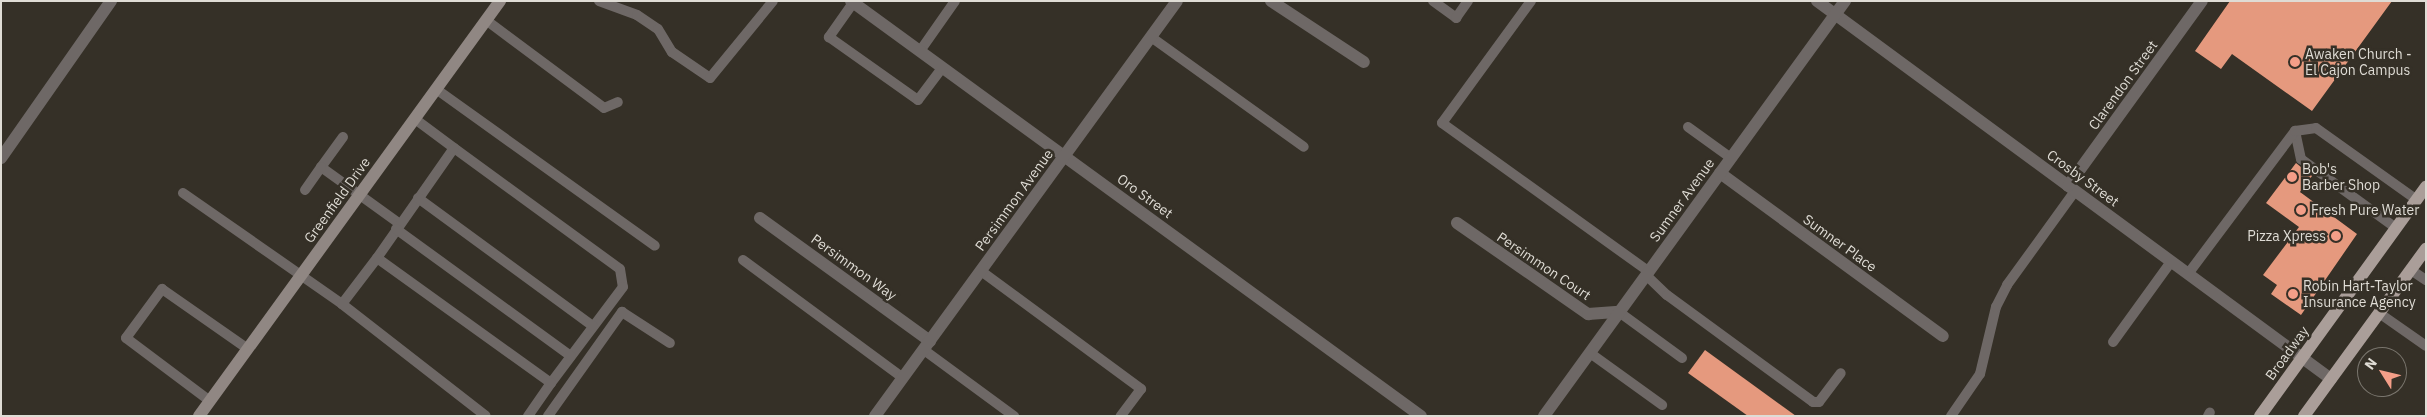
<!DOCTYPE html>
<html>
<head>
<meta charset="utf-8">
<style>
	body { margin:0 }
	#map { position:relative; width:2427px; height:417px; overflow:hidden; background:#353027; font-family:"IBM Plex Sans",sans-serif }
	div>[style] { position:absolute }
	.building>* { inset:0; background:#e5997e }
	.lane>* { height:10px; margin:-5px; padding:0 5px; transform-origin:5px; border-radius:5px; background:#6e6866 }
	.street>* { height:12px; margin:-6px; padding:0 6px; transform-origin:6px; border-radius:6px; background:#6e6866 }
	.secondary>* { height:12px; margin:-6px; padding:0 6px; transform-origin:6px; border-radius:6px; background:#908783 }
	.primary>* { height:12px; margin:-6px; padding:0 6px; transform-origin:6px; border-radius:6px; background:#aa9e99 }
	.dots>* { width:14px; height:14px; translate:-50% -50%; box-sizing:border-box; border:2px solid #353027; border-radius:50% }
	span { translate:-50% -50%; white-space:nowrap; text-align:center; line-height:1.15; -webkit-text-stroke:5px #353027; paint-order:stroke }
	.poi-label { font-size:14px; color:#dfdcd5 }
	.left { translate:0 -50%; text-align:left }
	.right { translate:-100% -50%; text-align:right }
	.street-label { font-size:14px; color:#dfdcd5 }
	.frame { position:absolute; inset:0; border:2px solid #dfdcd5; pointer-events:none }
	.north { position:absolute; left:2357px; top:347px; width:50px; height:50px; box-sizing:border-box; background:#353027; border:1px solid #79756d; border-radius:50%; rotate:306deg; font-size:14px; font-weight:700; line-height:20px; text-align:center; color:#dfdcd5 }
	.north::after { content:''; display:block; margin:auto; width:18px; height:22px; background:#f49e88; clip-path:polygon(50% 0,100% 100%,50% 72%,0 100%) }
</style>
</head>
<body>
<div id="map">
	<div class="building">
		<div style="clip-path:polygon(2230px 1px,2392px 1px,2312px 111px,2232px 54px,2221px 69px,2195px 51px)"></div>
		<div style="clip-path:polygon(2296px 163px,2312px 176px,2300px 192px,2357px 234px,2301px 315px,2271px 294px,2277px 285px,2263px 275px,2299px 227px,2266px 203px)"></div>
		<div style="clip-path:polygon(1705px 350px,1796px 416px,1748px 416px,1688px 373px)"></div>
	</div>
	<div class="lane">
		<div style="left:599px;top:1px;width:40px;rotate:20.2deg"></div>
		<div style="left:637px;top:15px;width:25px;rotate:34deg"></div>
		<div style="left:658px;top:29px;width:27px;rotate:59deg"></div>
		<div style="left:672px;top:52px;width:46px;rotate:34.4deg"></div>
		<div style="left:710px;top:78px;width:99px;rotate:-50.7deg"></div>
		<div style="left:1433px;top:1px;width:29px;rotate:36deg"></div>
		<div style="left:1456px;top:18px;width:21px;rotate:-55deg"></div>
		<div style="left:1531px;top:1px;width:151px;rotate:126.1deg"></div>
		<div style="left:1442px;top:123px;width:255px;rotate:35.7deg"></div>
		<div style="left:853px;top:3px;width:42px;rotate:125.2deg"></div>
		<div style="left:829px;top:37px;width:109px;rotate:35.3deg"></div>
		<div style="left:918px;top:100px;width:40px;rotate:-53deg"></div>
		<div style="left:486px;top:20px;width:147px;rotate:36.7deg"></div>
		<div style="left:604px;top:108px;width:15px;rotate:-23deg"></div>
		<div style="left:1151px;top:37px;width:188px;rotate:35.7deg"></div>
		<div style="left:920px;top:51px;width:61px;rotate:-55deg"></div>
		<div style="left:436px;top:89px;width:269px;rotate:35.6deg"></div>
		<div style="left:415px;top:119px;width:49px;rotate:36.6deg"></div>
		<div style="left:1688px;top:127px;width:53px;rotate:35.8deg"></div>
		<div style="left:2295px;top:131px;width:29px;rotate:78deg"></div>
		<div style="left:2301px;top:159px;width:117px;rotate:36deg"></div>
		<div style="left:343px;top:137px;width:37px;rotate:126deg"></div>
		<div style="left:321px;top:167px;width:97px;rotate:35.8deg"></div>
		<div style="left:454px;top:148px;width:205px;rotate:36.1deg"></div>
		<div style="left:620px;top:269px;width:18px;rotate:81deg"></div>
		<div style="left:623px;top:287px;width:120px;rotate:126.9deg"></div>
		<div style="left:551px;top:383px;width:214px;rotate:-144.3deg"></div>
		<div style="left:377px;top:258px;width:134px;rotate:-55deg"></div>
		<div style="left:305px;top:190px;width:28px;rotate:-55deg"></div>
		<div style="left:183px;top:193px;width:194px;rotate:34.9deg"></div>
		<div style="left:342px;top:304px;width:58px;rotate:-52.7deg"></div>
		<div style="left:418px;top:198px;width:217px;rotate:36.2deg"></div>
		<div style="left:396px;top:229px;width:216px;rotate:36deg"></div>
		<div style="left:743px;top:260px;width:199px;rotate:36.4deg"></div>
		<div style="left:2411px;top:270px;width:18px;rotate:34deg"></div>
		<div style="left:981px;top:271px;width:199px;rotate:36.4deg"></div>
		<div style="left:1141px;top:389px;width:34px;rotate:127deg"></div>
		<div style="left:2188px;top:274px;width:179px;rotate:-53.2deg"></div>
		<div style="left:2295px;top:131px;width:21px;rotate:-8deg"></div>
		<div style="left:2316px;top:128px;width:124px;rotate:35.5deg"></div>
		<div style="left:1646px;top:275px;width:29px;rotate:44deg"></div>
		<div style="left:1667px;top:295px;width:181px;rotate:36.2deg"></div>
		<div style="left:1813px;top:402px;width:6px"></div>
		<div style="left:1819px;top:402px;width:36px;rotate:-53deg"></div>
		<div style="left:342px;top:304px;width:182px;rotate:37.9deg"></div>
		<div style="left:1619px;top:312px;width:78px;rotate:36.1deg"></div>
		<div style="left:2379px;top:313px;width:57px;rotate:35.1deg"></div>
		<div style="left:2113px;top:342px;width:99px;rotate:-54.1deg"></div>
		<div style="left:924px;top:350px;width:112px;rotate:36.3deg"></div>
		<div style="left:1590px;top:353px;width:89px;rotate:35.8deg"></div>
		<div style="left:210px;top:401px;width:105px;rotate:-143.1deg"></div>
		<div style="left:126px;top:338px;width:61px;rotate:-53.7deg"></div>
		<div style="left:162px;top:289px;width:105px;rotate:34.9deg"></div>
		<div style="left:528px;top:416px;width:40px;rotate:-55.1deg"></div>
		<div style="left:548px;top:416px;width:128px;rotate:-54.6deg"></div>
		<div style="left:622px;top:312px;width:57px;rotate:32.9deg"></div>
		<div style="left:1951px;top:416px;width:51px;rotate:-55.4deg"></div>
		<div style="left:1980px;top:374px;width:69px;rotate:-76.6deg"></div>
		<div style="left:1996px;top:307px;width:25px;rotate:-63deg"></div>
		<div style="left:2007px;top:285px;width:116px;rotate:-54.1deg"></div>
		<div style="left:2208px;top:416px;width:4px;rotate:-63deg"></div>
	</div>
	<div class="street">
		<div style="left:851px;top:1px;width:705px;rotate:36.06deg"></div>
		<div style="left:1271px;top:1px;width:111px;rotate:33.3deg"></div>
		<div style="left:1817px;top:1px;width:638px;rotate:36.33deg"></div>
		<div style="left:1px;top:158px;width:192px;rotate:-55deg"></div>
		<div style="left:1720px;top:173px;width:276px;rotate:36.2deg"></div>
		<div style="left:2068px;top:186px;width:228px;rotate:-54.1deg"></div>
		<div style="left:760px;top:218px;width:210px;rotate:35.9deg"></div>
		<div style="left:1457px;top:223px;width:160px;rotate:34.8deg"></div>
		<div style="left:1588px;top:314px;width:31px;rotate:-4deg"></div>
		<div style="left:875px;top:416px;width:513px;rotate:-53.96deg"></div>
		<div style="left:1544px;top:416px;width:513px;rotate:-54.05deg"></div>
	</div>
	<div class="secondary">
		<div style="left:199px;top:416px;width:513px;rotate:-54.05deg"></div>
	</div>
	<div class="primary">
		<div style="left:2260px;top:416px;width:283px;rotate:-54.1deg"></div>
		<div style="left:2304px;top:416px;width:207px;rotate:-53.9deg"></div>
	</div>
	<div class="dots">
		<div style="left:2295px;top:62px;background:#f49e88"></div>
		<div style="left:2292px;top:177px;background:#f49e88"></div>
		<div style="left:2301px;top:210px;background:#f49e88"></div>
		<div style="left:2336px;top:236px;background:#f49e88"></div>
		<div style="left:2293px;top:294px;background:#f49e88"></div>
	</div>
	<div class="poi-label">
		<span class="left" style="left:2305px;top:62px">Awaken Church -<br>El Cajon Campus</span>
		<span class="left" style="left:2302px;top:177px">Bob's<br>Barber Shop</span>
		<span class="left" style="left:2311px;top:210px">Fresh Pure Water</span>
		<span class="right" style="left:2326px;top:236px">Pizza Xpress</span>
		<span class="left" style="left:2303px;top:294px">Robin Hart-Taylor<br>Insurance Agency</span>
	</div>
	<div class="street-label">
		<span style="left:2123px;top:85px;rotate:-54deg">Clarendon Street</span>
		<span style="left:2083px;top:178px;rotate:36deg">Crosby Street</span>
		<span style="left:1145px;top:196px;rotate:36deg">Oro Street</span>
		<span style="left:337px;top:200px;rotate:-54deg">Greenfield Drive</span>
		<span style="left:1014px;top:200px;rotate:-54deg">Persimmon Avenue</span>
		<span style="left:1682px;top:200px;rotate:-54deg">Sumner Avenue</span>
		<span style="left:1840px;top:243px;rotate:36deg">Sumner Place</span>
		<span style="left:1544px;top:266px;rotate:34deg">Persimmon Court</span>
		<span style="left:854px;top:267px;rotate:36deg">Persimmon Way</span>
		<span style="left:2287px;top:353px;rotate:-54deg">Broadway</span>
	</div>
	<div class="frame"></div>
	<div class="north">N</div>
</div>
</body>
</html>
